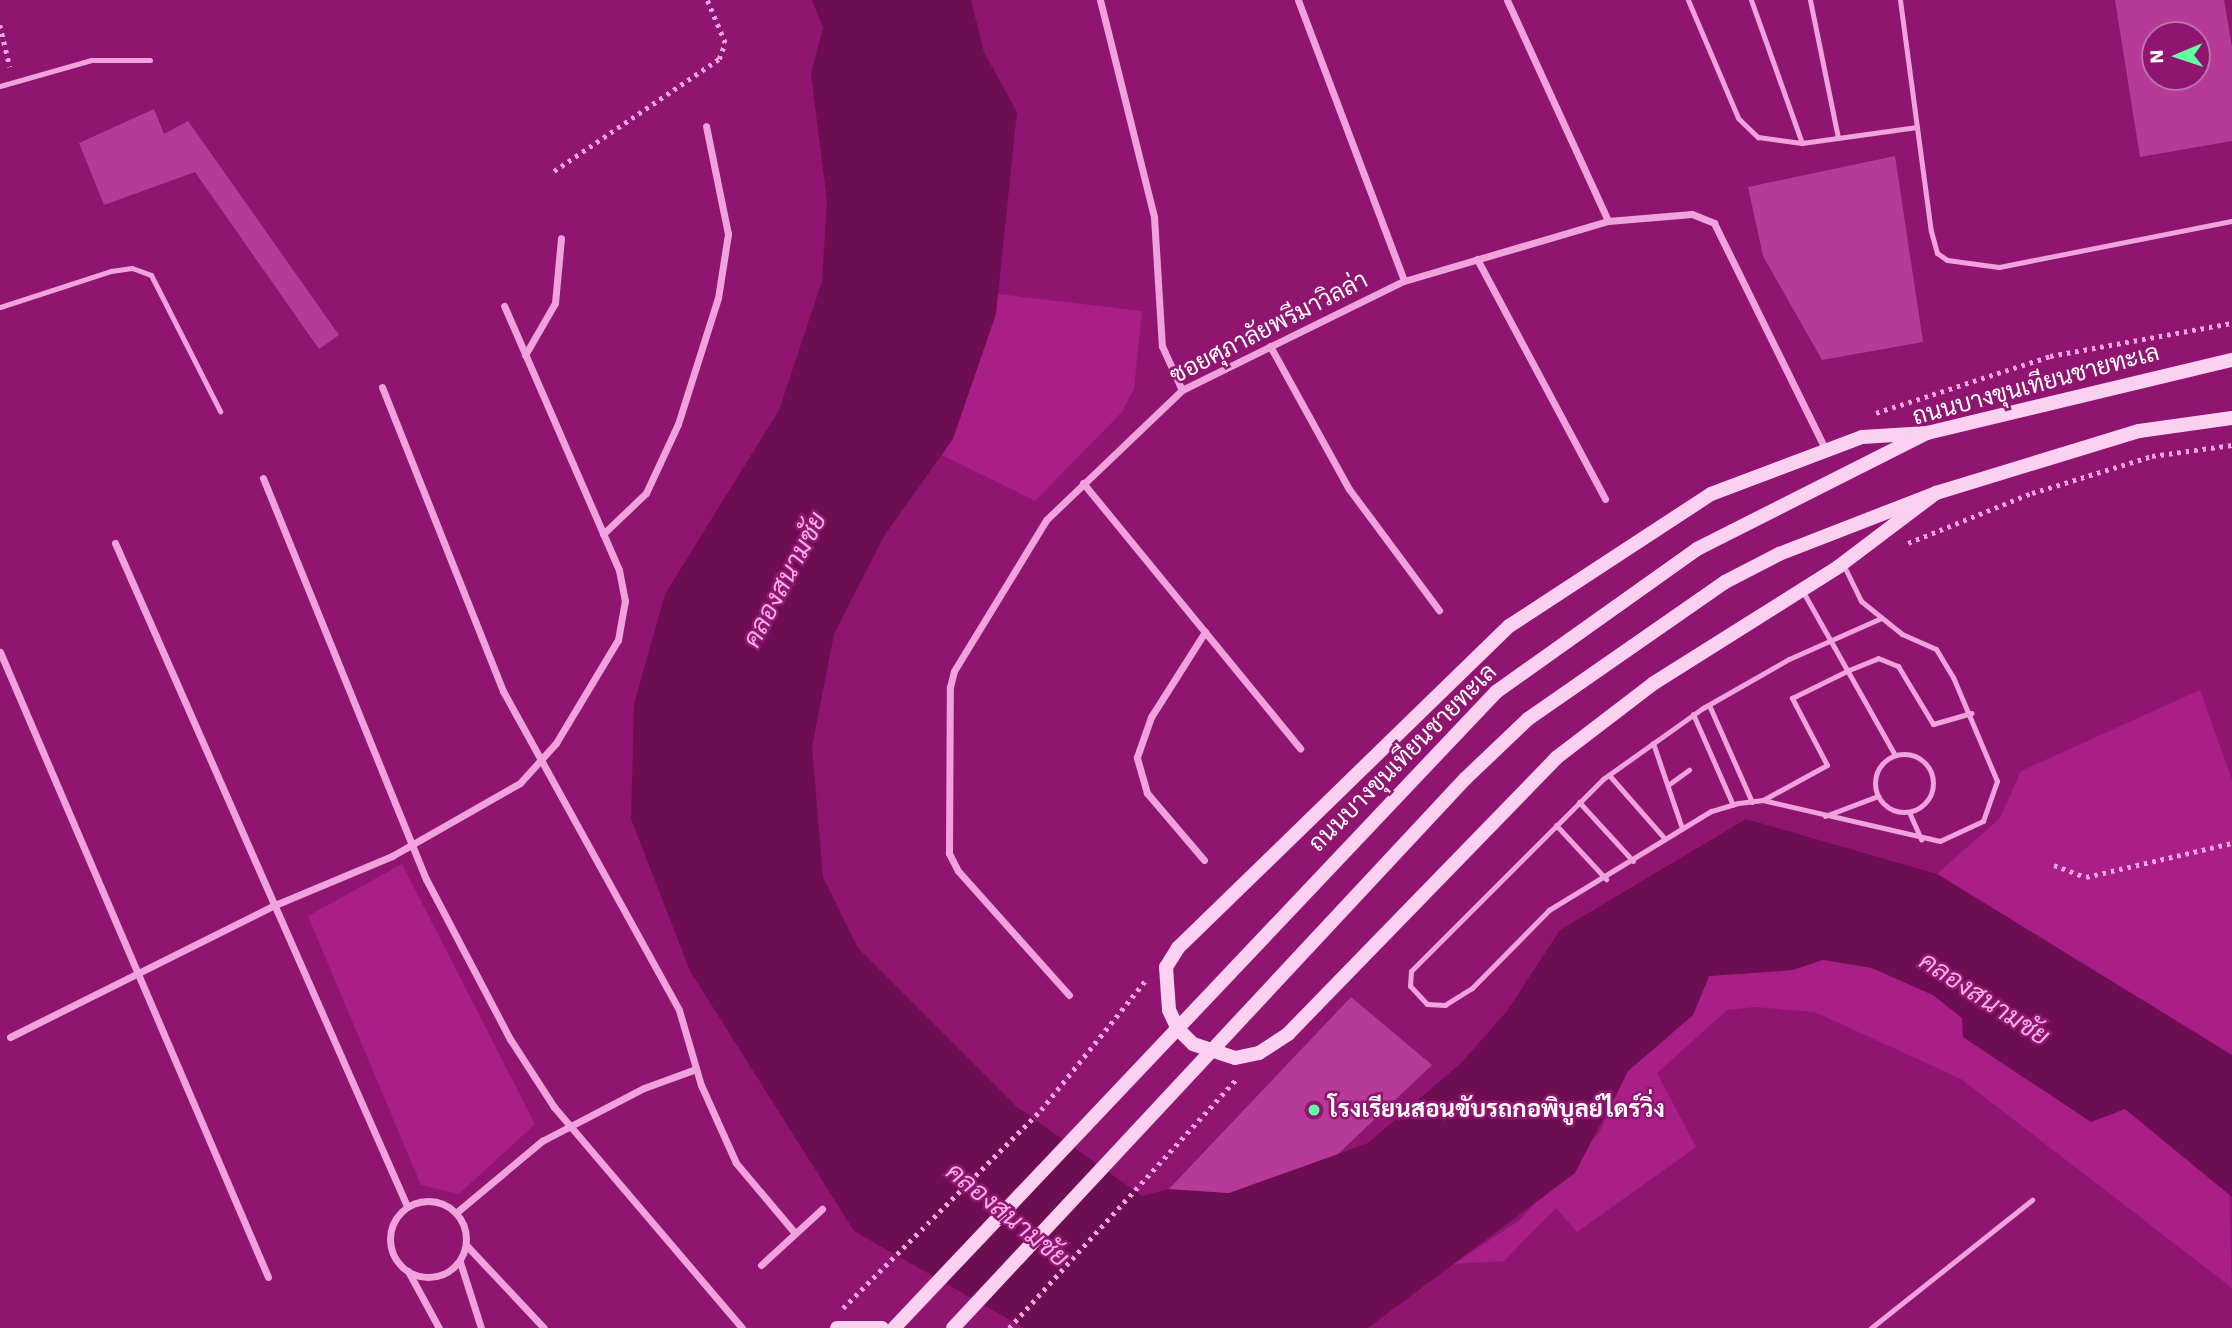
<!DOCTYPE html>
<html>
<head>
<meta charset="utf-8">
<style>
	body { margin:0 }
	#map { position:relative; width:2232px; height:1328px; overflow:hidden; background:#901570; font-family:"Work Sans",Sarabun,sans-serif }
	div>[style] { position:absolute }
	.green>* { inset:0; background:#aa1e88 }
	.water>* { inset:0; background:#6d0e53 }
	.building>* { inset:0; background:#b73a98 }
	.path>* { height:4.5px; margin-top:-2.25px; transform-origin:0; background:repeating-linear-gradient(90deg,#f0a2dd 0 3.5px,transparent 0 8.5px) }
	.service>* { height:5px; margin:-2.5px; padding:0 2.5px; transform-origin:2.5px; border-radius:2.5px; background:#f0a2dd }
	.service>.ring { margin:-2.5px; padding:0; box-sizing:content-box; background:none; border:5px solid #f0a2dd; border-radius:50% }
	.minor>* { height:7px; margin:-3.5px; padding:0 3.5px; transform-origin:3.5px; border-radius:3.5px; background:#f0a2dd }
	.minor>.ring { margin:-3.5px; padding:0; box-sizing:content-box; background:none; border:7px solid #f0a2dd; border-radius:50% }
	.secondary>* { height:14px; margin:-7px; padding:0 7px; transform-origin:7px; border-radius:7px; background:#fbd0f0 }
	.secondary-bridge>* { height:14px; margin:-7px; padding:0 7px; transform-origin:7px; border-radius:7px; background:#fbd0f0 }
	.dots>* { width:19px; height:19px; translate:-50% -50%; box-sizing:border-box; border:4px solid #901570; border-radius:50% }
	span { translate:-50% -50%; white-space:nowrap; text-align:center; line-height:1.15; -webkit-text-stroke:5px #901570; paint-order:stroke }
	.street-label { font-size:24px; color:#fff }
	.poi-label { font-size:24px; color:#fff; font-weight:700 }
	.left { translate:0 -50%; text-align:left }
	.water-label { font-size:26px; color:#f7aee6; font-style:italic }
	.north { position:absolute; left:2141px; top:21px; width:70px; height:70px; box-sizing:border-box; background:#901570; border:2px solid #bc73a9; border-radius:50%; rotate:268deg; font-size:19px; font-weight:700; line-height:28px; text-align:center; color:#fff }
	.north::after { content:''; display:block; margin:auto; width:24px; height:32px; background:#61ffa1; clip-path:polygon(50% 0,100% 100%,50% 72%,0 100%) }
</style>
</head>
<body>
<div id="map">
	<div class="green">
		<div style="clip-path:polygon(998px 294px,1142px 311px,1134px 389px,1122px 412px,1035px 501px,942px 455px)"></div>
		<div style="clip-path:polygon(2200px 690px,2232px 780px,2232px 1055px,1937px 874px,2000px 818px,2021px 771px)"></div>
		<div style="clip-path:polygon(402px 864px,535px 1124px,459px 1194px,421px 1185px,308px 916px)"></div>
		<div style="clip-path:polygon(1823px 959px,1872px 968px,1933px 995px,1962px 1018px,1963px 1037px,2091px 1122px,2125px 1109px,2229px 1189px,2232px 1288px,1961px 1079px,1815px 1012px,1755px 1007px,1727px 1010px,1657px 1073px,1696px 1147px,1577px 1232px,1556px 1208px,1504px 1261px,1454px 1264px,1520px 1220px,1599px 1133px,1628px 1071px,1693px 1015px,1709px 976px,1793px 970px)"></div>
	</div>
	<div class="water">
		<div style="clip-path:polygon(812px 0,971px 0,984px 52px,1017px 112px,996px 314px,953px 439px,884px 536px,834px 634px,812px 747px,823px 877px,858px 948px,1016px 1106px,1142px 1196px,1169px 1189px,1229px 1193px,1368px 1143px,1461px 1063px,1507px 1011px,1560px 930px,1746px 819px,1937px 874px,2232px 1055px,2232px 1197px,2125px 1109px,2091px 1122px,1963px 1037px,1962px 1018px,1933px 995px,1872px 968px,1823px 960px,1793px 970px,1709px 976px,1693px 1015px,1628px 1071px,1575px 1173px,1368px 1328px,1024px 1328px,854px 1231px,690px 971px,631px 819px,634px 704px,665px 594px,779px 410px,822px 281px,827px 201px,811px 74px,823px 28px)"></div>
	</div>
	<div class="building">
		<div style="clip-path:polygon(evenodd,2115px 0,2224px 0,2232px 47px,2232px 141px,2140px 157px,2115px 0,2155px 35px,2197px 35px,2197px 77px,2155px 77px,2155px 35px)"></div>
		<div style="clip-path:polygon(154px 109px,164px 134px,188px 121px,339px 335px,319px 349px,195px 172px,104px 205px,79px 143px)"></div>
		<div style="clip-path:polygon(1895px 156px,1923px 342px,1822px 360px,1763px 256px,1748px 187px)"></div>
		<div style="clip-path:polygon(1351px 997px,1432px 1065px,1338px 1154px,1229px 1193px,1169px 1189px)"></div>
	</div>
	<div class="path">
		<div style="left:0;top:25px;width:43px;rotate:76.6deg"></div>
		<div style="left:554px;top:171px;width:199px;rotate:-34.2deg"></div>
		<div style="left:719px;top:59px;width:17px;rotate:-69deg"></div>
		<div style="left:725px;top:43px;width:47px;rotate:-112.7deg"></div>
		<div style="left:1876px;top:413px;width:183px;rotate:-18.1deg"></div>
		<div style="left:2050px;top:356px;width:185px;rotate:-10.3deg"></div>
		<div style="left:1908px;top:543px;width:134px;rotate:-22deg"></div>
		<div style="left:2032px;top:493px;width:126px;rotate:-17.1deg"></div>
		<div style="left:2152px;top:456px;width:81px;rotate:-7.8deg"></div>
		<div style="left:2054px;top:865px;width:34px;rotate:21deg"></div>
		<div style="left:2086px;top:877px;width:150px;rotate:-13.1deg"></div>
		<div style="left:843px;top:1308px;width:280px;rotate:-45deg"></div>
		<div style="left:1041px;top:1110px;width:167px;rotate:-51.1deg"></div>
		<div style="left:1009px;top:1328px;width:338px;rotate:-47.6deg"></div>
	</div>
	<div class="service">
		<div style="left:1688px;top:0;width:128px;rotate:67deg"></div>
		<div style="left:1738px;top:118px;width:28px;rotate:44deg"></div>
		<div style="left:1758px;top:137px;width:44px;rotate:7.8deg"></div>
		<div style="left:1802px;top:143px;width:116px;rotate:-7.9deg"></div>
		<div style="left:1751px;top:0;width:152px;rotate:70.4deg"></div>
		<div style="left:1810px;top:0;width:141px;rotate:78.5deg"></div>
		<div style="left:1900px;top:0;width:233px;rotate:82.4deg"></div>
		<div style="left:1931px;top:231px;width:23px;rotate:75deg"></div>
		<div style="left:1937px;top:253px;width:12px;rotate:35deg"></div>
		<div style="left:1947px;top:260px;width:52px;rotate:7.7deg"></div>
		<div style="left:1999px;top:267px;width:237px;rotate:-11.2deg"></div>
		<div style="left:0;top:86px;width:95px;rotate:-15.9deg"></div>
		<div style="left:91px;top:60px;width:59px"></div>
		<div style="left:0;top:307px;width:117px;rotate:-18deg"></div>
		<div style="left:111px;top:271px;width:21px;rotate:-8deg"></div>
		<div style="left:132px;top:268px;width:20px;rotate:20deg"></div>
		<div style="left:151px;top:275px;width:153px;rotate:63.1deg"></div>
		<div style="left:1844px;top:566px;width:39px;rotate:64deg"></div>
		<div style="left:1861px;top:601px;width:53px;rotate:38.8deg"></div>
		<div style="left:1902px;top:634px;width:37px;rotate:24deg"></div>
		<div style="left:1936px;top:649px;width:33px;rotate:59deg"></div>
		<div style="left:1953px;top:677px;width:113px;rotate:67.1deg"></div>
		<div style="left:1997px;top:781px;width:42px;rotate:109.3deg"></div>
		<div style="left:1983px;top:821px;width:47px;rotate:155.1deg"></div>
		<div style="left:1940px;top:841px;width:182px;rotate:-167deg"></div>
		<div style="left:1763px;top:800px;width:25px;rotate:173deg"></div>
		<div style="left:1738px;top:803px;width:28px;rotate:163deg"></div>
		<div style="left:1711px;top:811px;width:190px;rotate:148.6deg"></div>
		<div style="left:1549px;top:910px;width:110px;rotate:134.6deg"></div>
		<div style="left:1472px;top:988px;width:32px;rotate:148deg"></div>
		<div style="left:1445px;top:1005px;width:18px;rotate:-177deg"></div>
		<div style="left:1427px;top:1004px;width:25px;rotate:-133deg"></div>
		<div style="left:1410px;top:986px;width:15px;rotate:-86deg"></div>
		<div style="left:1411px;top:971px;width:272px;rotate:-45deg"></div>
		<div style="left:1603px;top:779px;width:123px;rotate:-35.4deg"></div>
		<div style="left:1703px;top:708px;width:99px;rotate:-29.7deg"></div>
		<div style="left:1789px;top:659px;width:101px;rotate:-24deg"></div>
		<div style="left:1802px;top:590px;width:189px;rotate:60.6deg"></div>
		<div style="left:1709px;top:705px;width:106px;rotate:66.1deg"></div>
		<div style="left:1693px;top:714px;width:99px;rotate:66.3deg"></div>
		<div style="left:1653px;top:743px;width:90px;rotate:71.2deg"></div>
		<div class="ring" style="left:1875px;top:754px;width:53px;height:53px"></div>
		<div style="left:1609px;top:775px;width:85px;rotate:48.8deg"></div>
		<div style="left:1668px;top:785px;width:26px;rotate:-36deg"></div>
		<div style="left:1763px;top:800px;width:73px;rotate:-28.7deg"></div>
		<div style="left:1827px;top:765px;width:76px;rotate:-117.6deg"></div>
		<div style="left:1792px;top:698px;width:64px;rotate:-26.2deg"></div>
		<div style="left:1849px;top:670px;width:31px;rotate:-22deg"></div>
		<div style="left:1878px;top:658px;width:22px;rotate:22deg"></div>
		<div style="left:1898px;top:666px;width:68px;rotate:58.9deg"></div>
		<div style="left:1933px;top:724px;width:40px;rotate:-16deg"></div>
		<div style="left:1579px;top:802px;width:80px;rotate:47.5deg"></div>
		<div style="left:1909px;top:812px;width:30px;rotate:66deg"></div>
		<div style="left:1825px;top:816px;width:57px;rotate:-20.7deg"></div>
		<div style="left:1556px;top:825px;width:74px;rotate:47.2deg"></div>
		<div style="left:1871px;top:1328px;width:206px;rotate:-38.5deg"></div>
	</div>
	<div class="minor">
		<div style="left:1100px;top:0;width:224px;rotate:76deg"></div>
		<div style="left:1154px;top:217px;width:129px;rotate:86.5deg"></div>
		<div style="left:1162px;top:346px;width:48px;rotate:65.6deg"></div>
		<div style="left:1298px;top:0;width:300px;rotate:69.3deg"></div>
		<div style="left:1507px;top:0;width:243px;rotate:65.4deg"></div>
		<div style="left:1477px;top:259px;width:272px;rotate:61.9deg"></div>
		<div style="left:1270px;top:346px;width:163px;rotate:61.1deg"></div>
		<div style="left:1349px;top:489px;width:151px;rotate:53.4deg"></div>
		<div style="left:525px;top:355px;width:60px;rotate:-60deg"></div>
		<div style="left:555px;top:303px;width:65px;rotate:-84.7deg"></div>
		<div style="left:382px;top:387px;width:327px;rotate:68.3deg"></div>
		<div style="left:503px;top:691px;width:364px;rotate:61.1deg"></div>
		<div style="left:679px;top:1010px;width:78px;rotate:73.7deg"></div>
		<div style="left:701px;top:1085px;width:85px;rotate:65.8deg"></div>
		<div style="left:736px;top:1163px;width:92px;rotate:49.9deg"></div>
		<div style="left:263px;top:478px;width:433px;rotate:67.9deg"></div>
		<div style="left:426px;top:879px;width:181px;rotate:62.3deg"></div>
		<div style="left:510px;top:1039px;width:81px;rotate:57.1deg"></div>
		<div style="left:554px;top:1107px;width:290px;rotate:49.6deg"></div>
		<div style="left:1083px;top:483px;width:343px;rotate:50.7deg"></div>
		<div style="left:603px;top:534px;width:59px;rotate:-43.6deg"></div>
		<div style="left:646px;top:493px;width:76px;rotate:-65.1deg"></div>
		<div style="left:678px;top:424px;width:132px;rotate:-72.4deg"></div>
		<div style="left:718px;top:298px;width:65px;rotate:-81.1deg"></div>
		<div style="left:728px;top:234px;width:110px;rotate:-101.5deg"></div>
		<div style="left:115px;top:543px;width:724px;rotate:66.23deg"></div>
		<div style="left:0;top:652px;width:680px;rotate:66.79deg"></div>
		<div style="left:1204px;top:860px;width:88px;rotate:-130.4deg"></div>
		<div style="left:1147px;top:793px;width:37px;rotate:-106deg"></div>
		<div style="left:1137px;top:757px;width:42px;rotate:-70.7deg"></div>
		<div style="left:1151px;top:717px;width:101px;rotate:-57.6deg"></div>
		<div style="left:1069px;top:995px;width:166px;rotate:-131.8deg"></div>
		<div style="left:958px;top:871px;width:20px;rotate:-117deg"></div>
		<div style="left:949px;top:853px;width:166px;rotate:-89.7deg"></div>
		<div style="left:950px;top:687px;width:16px;rotate:-76deg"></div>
		<div style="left:954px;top:671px;width:177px;rotate:-58.6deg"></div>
		<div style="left:1046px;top:520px;width:188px;rotate:-43.7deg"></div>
		<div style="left:1182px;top:390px;width:247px;rotate:-26.2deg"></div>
		<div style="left:1404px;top:281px;width:213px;rotate:-16.4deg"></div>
		<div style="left:1608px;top:221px;width:84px;rotate:-4.8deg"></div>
		<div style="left:1692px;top:214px;width:24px;rotate:22deg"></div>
		<div style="left:1714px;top:223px;width:252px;rotate:63.8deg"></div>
		<div style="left:10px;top:1037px;width:296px;rotate:-26.5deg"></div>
		<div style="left:275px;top:905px;width:127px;rotate:-22.7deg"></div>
		<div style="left:392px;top:856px;width:147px;rotate:-29.7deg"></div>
		<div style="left:520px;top:783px;width:54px;rotate:-48deg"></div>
		<div style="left:556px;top:743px;width:120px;rotate:-59deg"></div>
		<div style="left:618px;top:640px;width:40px;rotate:-80deg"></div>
		<div style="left:625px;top:601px;width:32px;rotate:-101deg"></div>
		<div style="left:619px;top:570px;width:288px;rotate:-113.5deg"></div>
		<div class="ring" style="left:390px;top:1201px;width:69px;height:69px"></div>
		<div style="left:457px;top:1212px;width:111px;rotate:-39.9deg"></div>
		<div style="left:542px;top:1141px;width:115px;rotate:-27.5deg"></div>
		<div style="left:644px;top:1088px;width:55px;rotate:-20.1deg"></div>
		<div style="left:467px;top:1246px;width:112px;rotate:46.8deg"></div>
		<div style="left:460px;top:1262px;width:69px;rotate:72.3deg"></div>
		<div style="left:761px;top:1265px;width:83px;rotate:-42.6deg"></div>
		<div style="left:408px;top:1271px;width:65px;rotate:61.5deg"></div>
	</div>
	<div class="secondary">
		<div style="left:1927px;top:433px;width:65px;rotate:176.5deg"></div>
		<div style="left:1862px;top:437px;width:161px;rotate:159.3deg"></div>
		<div style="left:1711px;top:494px;width:241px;rotate:146.8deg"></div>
		<div style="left:1509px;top:626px;width:462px;rotate:135.8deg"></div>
		<div style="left:1178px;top:948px;width:22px;rotate:122deg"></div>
		<div style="left:1166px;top:967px;width:43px;rotate:86deg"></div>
		<div style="left:1169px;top:1010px;width:21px;rotate:65deg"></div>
		<div style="left:1178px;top:1029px;width:21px;rotate:45deg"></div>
		<div style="left:1193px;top:1044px;width:44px;rotate:18.4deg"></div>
		<div style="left:1235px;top:1058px;width:25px;rotate:-12deg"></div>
		<div style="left:1259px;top:1053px;width:35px;rotate:-33deg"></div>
		<div style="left:1288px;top:1034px;width:385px;rotate:-45.8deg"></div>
		<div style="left:1556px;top:758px;width:123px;rotate:-37.4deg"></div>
		<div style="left:1654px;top:683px;width:218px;rotate:-32.2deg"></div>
		<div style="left:1838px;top:567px;width:123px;rotate:-37.1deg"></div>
		<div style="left:1697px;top:549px;width:258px;rotate:-26.8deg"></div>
		<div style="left:1927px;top:433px;width:314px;rotate:-13.5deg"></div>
		<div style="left:1725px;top:582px;width:61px;rotate:-27.4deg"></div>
		<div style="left:1779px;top:554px;width:168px;rotate:-21.2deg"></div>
		<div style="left:1936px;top:493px;width:212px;rotate:-17deg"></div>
		<div style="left:2139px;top:431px;width:94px;rotate:-8deg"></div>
		<div style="left:837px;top:1328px;width:45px"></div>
	</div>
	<div class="secondary-bridge">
		<div style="left:894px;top:1328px;width:876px;rotate:-46.57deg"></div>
		<div style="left:1496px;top:692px;width:247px;rotate:-35.4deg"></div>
		<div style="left:953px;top:1328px;width:751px;rotate:-47deg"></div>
		<div style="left:1465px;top:779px;width:87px;rotate:-43.6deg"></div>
		<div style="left:1528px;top:719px;width:240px;rotate:-34.8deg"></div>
	</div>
	<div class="dots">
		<div style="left:1314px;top:1110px;background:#61ffa1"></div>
	</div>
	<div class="street-label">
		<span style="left:1269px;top:328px;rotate:-27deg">ซอยศุภาลัยพรีมาวิลล่า</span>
		<span style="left:2036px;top:385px;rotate:-15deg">ถนนบางขุนเทียนชายทะเล</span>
		<span style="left:1403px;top:758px;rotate:-45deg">ถนนบางขุนเทียนชายทะเล</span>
	</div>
	<div class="poi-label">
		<span class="left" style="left:1328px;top:1110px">โรงเรียนสอนขับรถกอพิบูลย์ไดร์วิ่ง</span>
	</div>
	<div class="water-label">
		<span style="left:785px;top:580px;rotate:-62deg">คลองสนามชัย</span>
		<span style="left:1984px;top:999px;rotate:33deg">คลองสนามชัย</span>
		<span style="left:1007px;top:1215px;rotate:39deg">คลองสนามชัย</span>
	</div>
	<div class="north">N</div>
</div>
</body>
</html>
